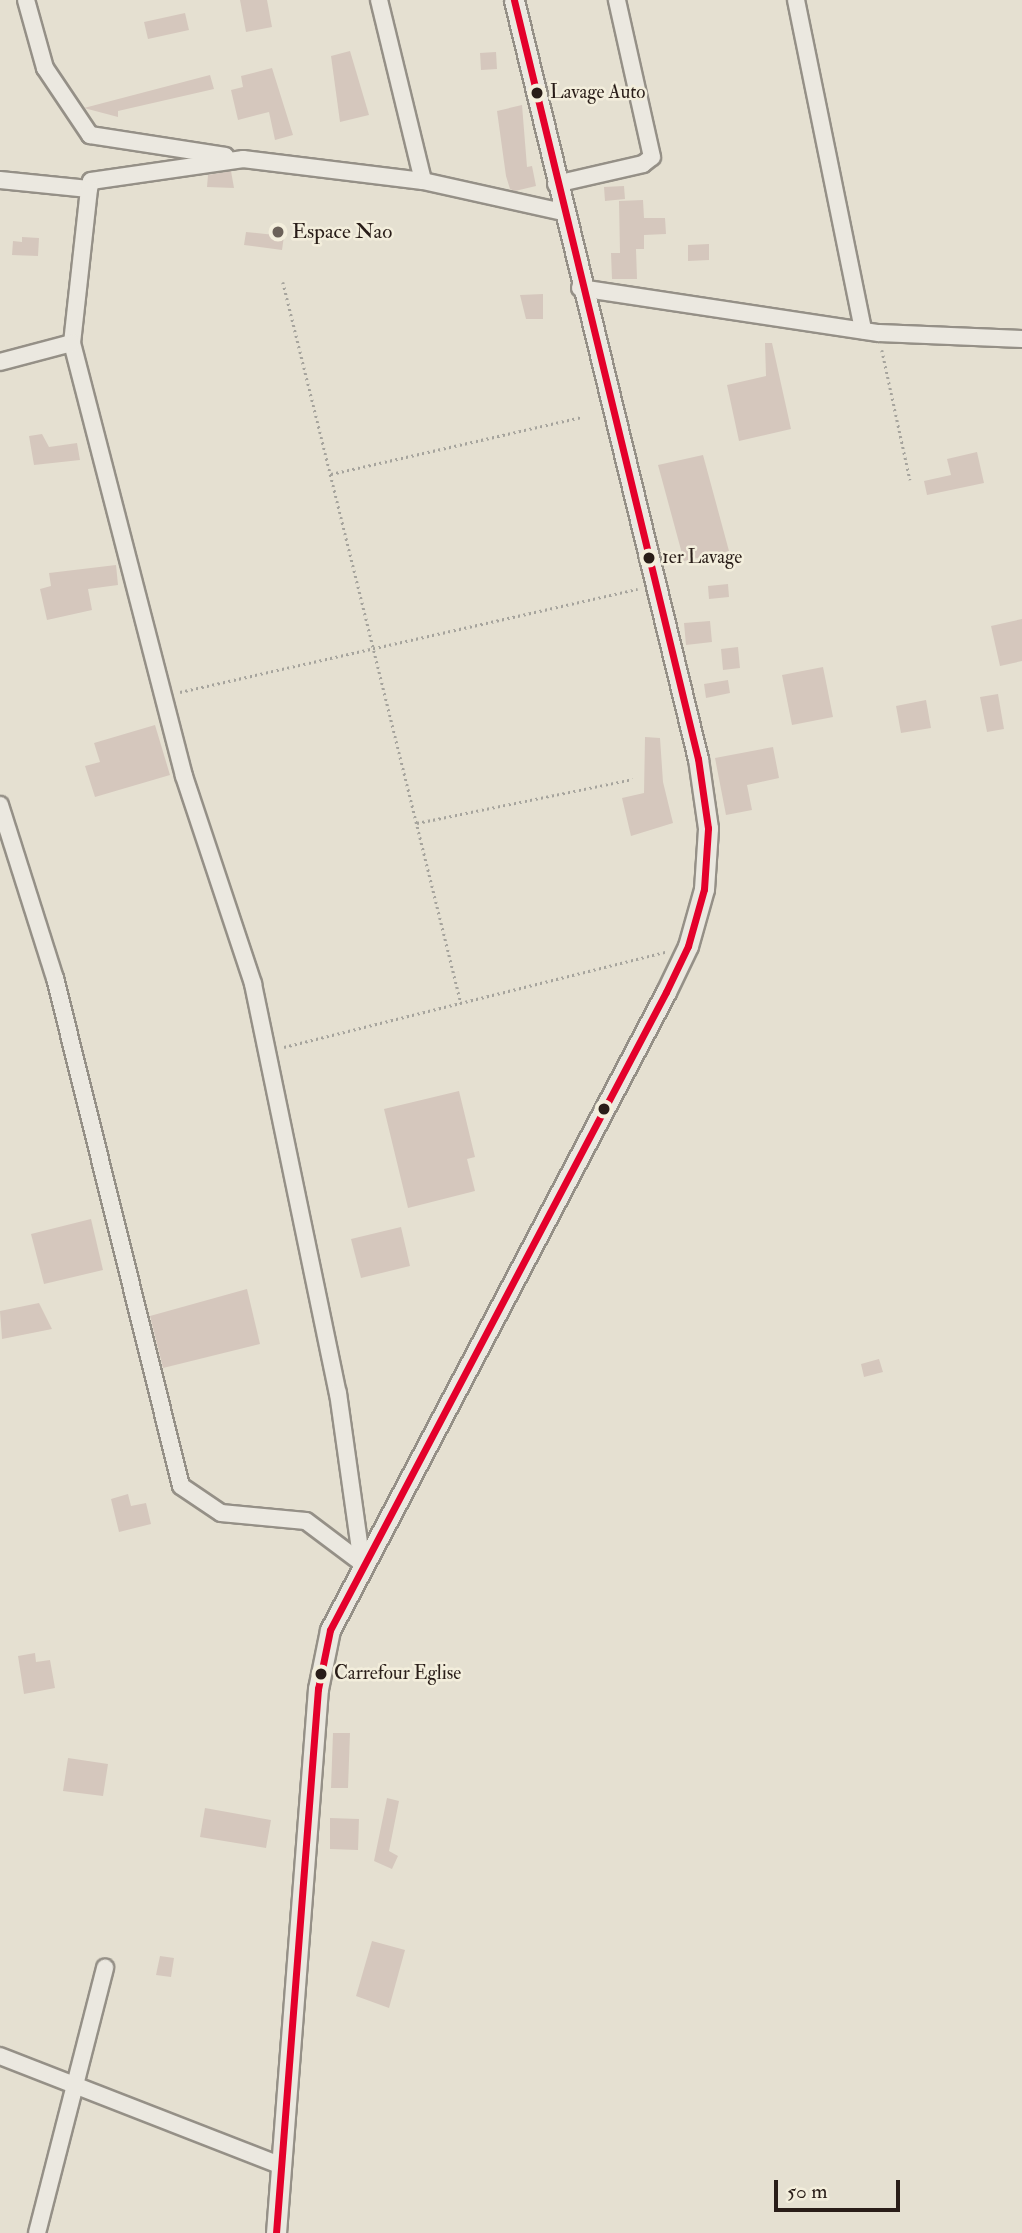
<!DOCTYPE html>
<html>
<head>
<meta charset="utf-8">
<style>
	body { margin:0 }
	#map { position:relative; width:1022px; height:2233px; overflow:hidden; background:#e5e0d1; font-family:"IM FELL Double Pica",serif }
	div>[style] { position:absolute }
	.building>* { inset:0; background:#d5c7bd }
	.path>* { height:2.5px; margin-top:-1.25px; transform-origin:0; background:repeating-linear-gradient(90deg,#a6a49d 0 2px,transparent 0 5.5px) }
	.roads { filter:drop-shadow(2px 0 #959087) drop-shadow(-2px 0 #959087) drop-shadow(0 2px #959087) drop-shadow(0 -2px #959087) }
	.minor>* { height:16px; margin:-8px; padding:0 8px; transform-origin:8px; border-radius:8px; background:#ebe8e0 }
	.tertiary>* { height:19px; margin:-9.5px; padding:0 9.5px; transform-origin:9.5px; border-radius:9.5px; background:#ebe8e0 }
	.bus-1>* { height:7px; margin:-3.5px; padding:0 3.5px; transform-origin:3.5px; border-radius:3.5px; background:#e4002b }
	.dots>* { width:19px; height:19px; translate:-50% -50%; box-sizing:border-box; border:4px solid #f3eedc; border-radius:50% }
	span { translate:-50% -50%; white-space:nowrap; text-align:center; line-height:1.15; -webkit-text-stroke:5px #f3eedc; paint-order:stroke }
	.bus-label { font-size:19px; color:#291d18 }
	.left { translate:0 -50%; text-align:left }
	.poi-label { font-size:21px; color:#291d18 }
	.scale { position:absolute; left:774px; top:2180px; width:126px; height:32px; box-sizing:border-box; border:4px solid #291d18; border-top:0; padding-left:9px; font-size:21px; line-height:24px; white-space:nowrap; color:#291d18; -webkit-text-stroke:5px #f3eedc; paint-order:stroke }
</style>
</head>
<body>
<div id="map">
	<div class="building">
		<div style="clip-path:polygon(240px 0,267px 0,272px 27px,246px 32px)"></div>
		<div style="clip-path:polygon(185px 13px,189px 30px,148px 39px,144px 22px)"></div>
		<div style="clip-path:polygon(350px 51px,369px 115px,340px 122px,331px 56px)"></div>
		<div style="clip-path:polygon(496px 52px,497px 69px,481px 70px,480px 53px)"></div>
		<div style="clip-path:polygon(272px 68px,293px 135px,275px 140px,269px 112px,238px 120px,231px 90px,243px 87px,241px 76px)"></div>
		<div style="clip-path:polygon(210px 75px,214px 89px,118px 111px,118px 117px,84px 108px)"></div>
		<div style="clip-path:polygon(522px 105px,527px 167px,532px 166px,536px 186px,515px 191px,510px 189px,506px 176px,497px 111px)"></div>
		<div style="clip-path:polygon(231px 171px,234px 188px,207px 187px,208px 175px)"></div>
		<div style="clip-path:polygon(624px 186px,625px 199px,605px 201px,604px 187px)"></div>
		<div style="clip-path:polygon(643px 200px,644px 218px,665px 218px,666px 234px,644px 235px,644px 249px,636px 249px,637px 279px,612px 279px,611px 253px,620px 253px,619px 201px)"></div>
		<div style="clip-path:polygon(246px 232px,284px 236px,282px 250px,244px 245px)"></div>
		<div style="clip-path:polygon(22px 237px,39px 238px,38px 256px,12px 255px,13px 241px,22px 242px)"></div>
		<div style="clip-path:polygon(709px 244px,709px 260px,688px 261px,688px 245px)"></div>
		<div style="clip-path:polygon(543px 294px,543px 319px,526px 319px,520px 295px)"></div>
		<div style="clip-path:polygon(765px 343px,772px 343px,791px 429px,739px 441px,727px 385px,766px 376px)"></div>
		<div style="clip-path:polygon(42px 434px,49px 447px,77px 443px,80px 460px,34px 465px,29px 436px)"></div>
		<div style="clip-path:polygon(977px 452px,984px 483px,927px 495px,924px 481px,951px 475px,947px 459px)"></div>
		<div style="clip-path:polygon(703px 455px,729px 551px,684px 561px,658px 465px)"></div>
		<div style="clip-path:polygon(116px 565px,118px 585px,88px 589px,92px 610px,47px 620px,40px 589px,51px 586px,49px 573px)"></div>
		<div style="clip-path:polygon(728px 584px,729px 597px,709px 599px,708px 586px)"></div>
		<div style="clip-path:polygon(1022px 619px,1022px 661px,1000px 666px,991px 626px)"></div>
		<div style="clip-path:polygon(710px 621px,712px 642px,686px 645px,684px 623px)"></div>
		<div style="clip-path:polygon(738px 647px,740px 668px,723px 670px,721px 649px)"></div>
		<div style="clip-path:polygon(823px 667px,833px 717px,792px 725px,782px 675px)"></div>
		<div style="clip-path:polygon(728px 680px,730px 693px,706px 698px,704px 684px)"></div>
		<div style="clip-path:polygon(998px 694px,1004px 729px,987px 732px,980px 697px)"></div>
		<div style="clip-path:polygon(926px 700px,931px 728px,901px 733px,896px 706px)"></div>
		<div style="clip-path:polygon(155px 725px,170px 775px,95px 797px,85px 766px,100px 762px,94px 743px)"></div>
		<div style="clip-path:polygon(645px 737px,660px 738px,663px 782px,673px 823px,631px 836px,622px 798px,644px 793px)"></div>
		<div style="clip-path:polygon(773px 747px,779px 778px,747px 785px,752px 810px,726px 815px,715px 758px)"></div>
		<div style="clip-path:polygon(459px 1091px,475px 1157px,467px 1159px,475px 1191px,408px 1208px,384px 1109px)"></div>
		<div style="clip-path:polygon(91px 1219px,103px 1270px,44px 1284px,31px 1234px)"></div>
		<div style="clip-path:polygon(401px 1227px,410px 1266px,361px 1278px,351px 1239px)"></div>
		<div style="clip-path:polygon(247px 1289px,260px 1344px,163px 1368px,150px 1316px)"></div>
		<div style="clip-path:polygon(39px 1303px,52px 1329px,2px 1339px,0 1311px)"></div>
		<div style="clip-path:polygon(879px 1359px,883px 1372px,864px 1377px,861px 1364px)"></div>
		<div style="clip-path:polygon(128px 1494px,131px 1506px,146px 1503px,151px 1524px,119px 1532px,111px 1499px)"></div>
		<div style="clip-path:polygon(35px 1653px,36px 1662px,50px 1660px,55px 1688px,24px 1694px,18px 1656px)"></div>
		<div style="clip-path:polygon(333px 1733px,350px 1733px,348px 1788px,331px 1788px)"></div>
		<div style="clip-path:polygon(68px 1758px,108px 1764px,103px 1796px,63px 1791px)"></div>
		<div style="clip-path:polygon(387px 1798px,399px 1801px,389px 1851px,398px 1856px,392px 1869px,374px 1861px)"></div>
		<div style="clip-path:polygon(205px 1808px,271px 1820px,266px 1848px,200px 1837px)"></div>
		<div style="clip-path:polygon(330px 1818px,359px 1819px,358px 1850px,330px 1849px)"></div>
		<div style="clip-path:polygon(372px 1941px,405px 1950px,389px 2008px,356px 1996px)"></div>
		<div style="clip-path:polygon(160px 1956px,174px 1958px,171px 1977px,156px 1975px)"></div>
	</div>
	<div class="path">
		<div style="left:283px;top:282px;width:743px;rotate:76.13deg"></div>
		<div style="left:882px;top:350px;width:133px;rotate:77.8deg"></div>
		<div style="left:331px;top:474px;width:256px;rotate:-12.8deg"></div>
		<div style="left:180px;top:692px;width:469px;rotate:-12.7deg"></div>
		<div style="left:417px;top:823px;width:220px;rotate:-11.5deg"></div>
		<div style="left:284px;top:1047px;width:393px;rotate:-14deg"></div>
	</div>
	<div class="roads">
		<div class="minor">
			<div style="left:26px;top:0;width:71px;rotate:74.4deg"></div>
			<div style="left:45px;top:68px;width:81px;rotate:56.1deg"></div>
			<div style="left:90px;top:135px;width:137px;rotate:8.8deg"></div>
			<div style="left:379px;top:0;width:186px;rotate:76.3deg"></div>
			<div style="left:796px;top:0;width:337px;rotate:78.5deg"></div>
			<div style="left:0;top:180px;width:89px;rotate:5.8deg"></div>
			<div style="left:89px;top:189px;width:8px;rotate:-76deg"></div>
			<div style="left:91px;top:181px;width:154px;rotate:-8.2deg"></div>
			<div style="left:243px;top:159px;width:181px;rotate:7deg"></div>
			<div style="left:423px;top:181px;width:143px;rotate:12.5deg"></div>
			<div style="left:556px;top:184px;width:89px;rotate:-12.9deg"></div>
			<div style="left:643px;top:164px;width:11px;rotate:-38deg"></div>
			<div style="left:652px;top:157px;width:161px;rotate:-102.6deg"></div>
			<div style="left:89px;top:189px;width:155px;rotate:96.3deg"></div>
			<div style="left:72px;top:343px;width:447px;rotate:75.5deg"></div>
			<div style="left:184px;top:776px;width:219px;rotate:71.6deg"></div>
			<div style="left:253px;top:984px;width:418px;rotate:78.3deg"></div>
			<div style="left:338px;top:1393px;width:172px;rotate:82deg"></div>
			<div style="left:580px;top:288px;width:302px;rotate:8.6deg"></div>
			<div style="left:879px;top:333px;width:143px;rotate:2.4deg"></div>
			<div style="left:0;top:362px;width:74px;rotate:-14.8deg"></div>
			<div style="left:0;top:805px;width:182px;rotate:72.4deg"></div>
			<div style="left:55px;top:978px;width:523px;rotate:76.07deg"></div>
			<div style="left:181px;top:1486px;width:48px;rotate:34deg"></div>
			<div style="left:221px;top:1513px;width:85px;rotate:5.4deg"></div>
			<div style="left:306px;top:1521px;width:70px;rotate:36.9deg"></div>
			<div style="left:0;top:2056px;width:303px;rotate:21.3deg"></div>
			<div style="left:37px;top:2233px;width:274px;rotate:-75.6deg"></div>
		</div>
		<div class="tertiary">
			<div style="left:276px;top:2233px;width:546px;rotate:-85.59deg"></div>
			<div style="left:318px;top:1689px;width:60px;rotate:-78.5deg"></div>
			<div style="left:330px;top:1630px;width:721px;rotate:-62.23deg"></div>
			<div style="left:666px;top:992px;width:51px;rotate:-64.4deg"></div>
			<div style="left:688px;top:946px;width:59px;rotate:-74.3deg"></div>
			<div style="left:704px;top:889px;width:61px;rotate:-86.2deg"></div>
			<div style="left:708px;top:828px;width:70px;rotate:-98.2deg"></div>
			<div style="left:698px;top:759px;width:781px;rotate:-103.63deg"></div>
		</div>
	</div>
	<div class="bus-1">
		<div style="left:276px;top:2233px;width:546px;rotate:-85.59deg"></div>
		<div style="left:318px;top:1689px;width:60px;rotate:-78.5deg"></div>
		<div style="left:330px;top:1630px;width:721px;rotate:-62.23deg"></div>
		<div style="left:666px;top:992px;width:51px;rotate:-64.4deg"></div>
		<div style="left:688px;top:946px;width:59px;rotate:-74.3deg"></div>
		<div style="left:704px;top:889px;width:61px;rotate:-86.2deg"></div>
		<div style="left:708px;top:828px;width:70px;rotate:-98.2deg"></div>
		<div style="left:698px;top:759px;width:781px;rotate:-103.63deg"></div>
	</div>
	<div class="dots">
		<div style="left:537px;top:93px;background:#291d18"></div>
		<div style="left:278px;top:232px;background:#6b6159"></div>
		<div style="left:649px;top:558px;background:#291d18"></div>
		<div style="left:604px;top:1109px;background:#291d18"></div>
		<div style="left:321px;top:1674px;background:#291d18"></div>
	</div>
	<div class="bus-label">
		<span class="left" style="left:550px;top:93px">Lavage Auto</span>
		<span class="left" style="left:662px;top:558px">1er Lavage</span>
		<span class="left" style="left:334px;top:1674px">Carrefour Eglise</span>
	</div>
	<div class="poi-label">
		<span class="left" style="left:292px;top:232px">Espace Nao</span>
	</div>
	<div class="scale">50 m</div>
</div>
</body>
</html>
